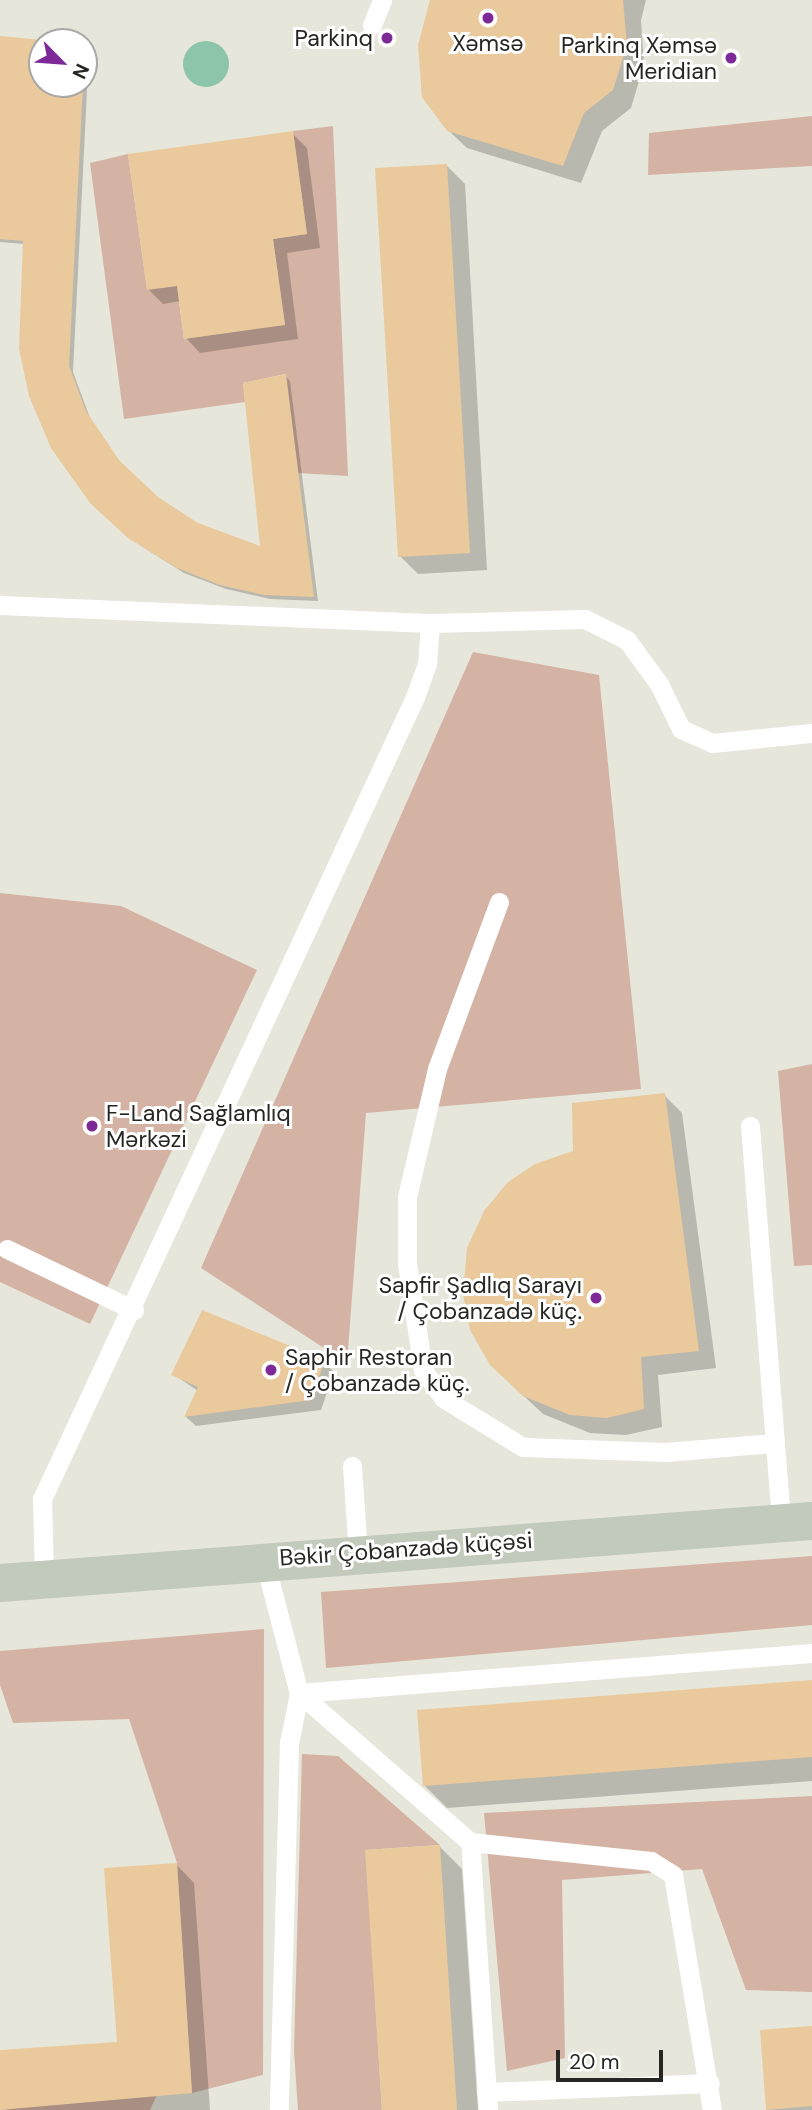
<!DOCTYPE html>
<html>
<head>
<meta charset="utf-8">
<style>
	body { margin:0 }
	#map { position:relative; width:812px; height:2110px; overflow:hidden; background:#e6e6db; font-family:"DM Sans",sans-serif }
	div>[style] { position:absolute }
	.green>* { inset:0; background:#d4b3a4 }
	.water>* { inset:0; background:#8cc5aa }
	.round { border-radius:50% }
	.shadow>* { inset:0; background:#0003 }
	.building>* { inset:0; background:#eac99c }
	.lane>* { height:19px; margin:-9.5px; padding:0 9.5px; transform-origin:9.5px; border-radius:9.5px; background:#fff }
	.secondary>* { height:38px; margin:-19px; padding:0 19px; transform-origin:19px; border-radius:19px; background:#c1cabb }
	.dots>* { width:19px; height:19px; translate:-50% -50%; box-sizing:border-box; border:4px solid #fff; border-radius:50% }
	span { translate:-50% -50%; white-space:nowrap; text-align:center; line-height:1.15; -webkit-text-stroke:6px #fff; paint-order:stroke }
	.poi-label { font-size:23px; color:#262622 }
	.right { translate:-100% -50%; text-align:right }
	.left { translate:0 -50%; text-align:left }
	.street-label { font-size:23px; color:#262622 }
	.north { position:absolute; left:28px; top:28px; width:70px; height:70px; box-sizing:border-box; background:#fff; border:2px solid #a8a8a7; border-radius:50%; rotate:115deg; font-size:19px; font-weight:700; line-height:28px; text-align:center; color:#262622 }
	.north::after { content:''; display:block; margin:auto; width:24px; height:32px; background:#7d2998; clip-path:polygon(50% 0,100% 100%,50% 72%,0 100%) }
	.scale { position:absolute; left:556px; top:2050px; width:107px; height:32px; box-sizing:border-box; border:4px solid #262622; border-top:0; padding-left:9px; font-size:21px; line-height:24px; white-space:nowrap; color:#262622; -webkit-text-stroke:5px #fff; paint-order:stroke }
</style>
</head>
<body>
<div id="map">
	<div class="green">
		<div style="clip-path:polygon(812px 116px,812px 166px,648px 175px,649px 133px)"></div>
		<div style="clip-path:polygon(333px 126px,348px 476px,298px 473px,285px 374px,243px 383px,245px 402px,124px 419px,90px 163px,128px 154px,147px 289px,177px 286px,184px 339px,285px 324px,273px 239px,307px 234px,293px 131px)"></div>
		<div style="clip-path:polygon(473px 652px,599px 675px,641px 1089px,366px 1113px,347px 1363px,201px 1268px)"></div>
		<div style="clip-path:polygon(0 893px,121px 906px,257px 970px,90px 1324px,0 1282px)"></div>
		<div style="clip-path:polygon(812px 1064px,812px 1265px,794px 1266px,778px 1071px)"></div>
		<div style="clip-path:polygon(812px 1556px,812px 1625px,326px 1668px,321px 1592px)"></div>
		<div style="clip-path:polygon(264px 1629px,263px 2075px,192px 2093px,177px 1863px,129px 1719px,13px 1723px,0 1685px,0 1651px)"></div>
		<div style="clip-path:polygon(302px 1754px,338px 1756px,440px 1845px,366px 1850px,382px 2110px,298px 2110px,294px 2051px)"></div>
		<div style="clip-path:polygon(812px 1796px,812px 1992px,746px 1990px,702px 1869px,562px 1880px,565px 2058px,507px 2071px,484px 1813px)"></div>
		<div style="clip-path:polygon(157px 2095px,150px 2110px,7px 2110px,6px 2106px)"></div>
	</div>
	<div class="water">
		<div class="round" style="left:183px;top:41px;width:46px;height:46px"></div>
	</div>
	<div class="shadow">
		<div style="clip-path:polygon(432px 0,646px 0,641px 20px,644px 64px,631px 108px,602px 131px,581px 183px,467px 148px,448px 130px)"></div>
		<div style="clip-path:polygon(0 38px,42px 42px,42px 84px,84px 84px,84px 46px,89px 51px,73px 372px,90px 418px,123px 467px,157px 499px,197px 525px,262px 548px,285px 376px,290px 381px,318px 601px,270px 599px,226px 589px,184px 573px,135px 542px,97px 507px,25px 244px,0 242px)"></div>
		<div style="clip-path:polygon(292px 133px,307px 148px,320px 248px,287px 253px,298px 339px,200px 353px,186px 338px,181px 301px,163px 304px,148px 289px)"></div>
		<div style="clip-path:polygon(447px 166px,465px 184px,487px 570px,418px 574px,400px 556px)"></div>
		<div style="clip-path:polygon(664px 1095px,682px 1113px,716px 1368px,658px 1375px,662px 1427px,626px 1435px,590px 1433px,543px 1414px,510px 1383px,574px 1152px)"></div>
		<div style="clip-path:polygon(324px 1362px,334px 1372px,321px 1410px,196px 1426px,186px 1417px,198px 1391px,173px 1374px)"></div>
		<div style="clip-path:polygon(812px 1682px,812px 1781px,447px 1808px,424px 1785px)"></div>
		<div style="clip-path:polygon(439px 1846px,462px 1869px,478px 2110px,384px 2110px)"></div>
		<div style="clip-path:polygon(176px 1864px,194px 1883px,210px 2110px,0 2110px,0 2052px,118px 2044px)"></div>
		<div style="clip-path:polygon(812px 2028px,812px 2110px,767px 2110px,762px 2032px)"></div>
	</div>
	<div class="building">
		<div style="clip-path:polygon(430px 0,623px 0,627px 45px,613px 90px,584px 113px,563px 166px,447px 131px,422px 97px,418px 45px)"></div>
		<div style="clip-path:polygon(0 36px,42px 40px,42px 84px,83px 84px,69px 366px,86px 411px,119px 460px,158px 497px,198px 523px,260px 546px,243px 383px,286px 374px,314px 597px,264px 595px,220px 585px,177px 568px,128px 538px,90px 503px,51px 448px,29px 396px,19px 349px,23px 241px,0 239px)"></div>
		<div style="clip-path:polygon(293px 131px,307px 234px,273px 239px,285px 325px,184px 339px,177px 286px,147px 290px,128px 154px)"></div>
		<div style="clip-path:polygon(447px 164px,470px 553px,398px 557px,375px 168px)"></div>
		<div style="clip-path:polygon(665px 1093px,699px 1351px,641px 1357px,644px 1409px,607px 1418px,570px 1415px,523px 1396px,490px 1365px,470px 1330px,463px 1294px,467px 1248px,484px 1211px,508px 1182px,535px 1164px,573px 1151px,572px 1103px)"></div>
		<div style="clip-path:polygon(202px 1310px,325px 1360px,311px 1400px,184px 1417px,198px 1387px,171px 1375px)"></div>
		<div style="clip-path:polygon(812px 1680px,812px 1757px,423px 1786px,417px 1710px)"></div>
		<div style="clip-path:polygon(440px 1845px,457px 2110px,382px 2110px,365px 1850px)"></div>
		<div style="clip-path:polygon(177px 1863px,192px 2093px,0 2110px,0 2050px,117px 2042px,104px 1868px)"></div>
		<div style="clip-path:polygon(812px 2026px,812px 2106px,766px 2110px,760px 2030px)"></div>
	</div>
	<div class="lane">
		<div style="left:372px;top:25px;width:27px;rotate:-68deg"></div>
		<div style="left:0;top:605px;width:430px;rotate:2.4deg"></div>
		<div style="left:430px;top:623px;width:155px;rotate:-1.5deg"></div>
		<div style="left:585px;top:619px;width:47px;rotate:26.6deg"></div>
		<div style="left:627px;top:640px;width:54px;rotate:54deg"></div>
		<div style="left:659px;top:684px;width:50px;rotate:63.9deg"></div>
		<div style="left:681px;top:729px;width:34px;rotate:24deg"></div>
		<div style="left:712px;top:743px;width:100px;rotate:-5.7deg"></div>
		<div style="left:499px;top:902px;width:178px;rotate:110.4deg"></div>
		<div style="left:437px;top:1069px;width:131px;rotate:103.2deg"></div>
		<div style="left:407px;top:1197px;width:66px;rotate:90deg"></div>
		<div style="left:407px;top:1263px;width:108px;rotate:81.5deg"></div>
		<div style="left:423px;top:1370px;width:34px;rotate:54deg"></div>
		<div style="left:443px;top:1398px;width:94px;rotate:31.5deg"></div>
		<div style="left:523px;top:1447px;width:143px;rotate:2deg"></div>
		<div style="left:666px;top:1452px;width:108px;rotate:-4.8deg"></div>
		<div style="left:750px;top:1126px;width:398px;rotate:85.5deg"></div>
		<div style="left:7px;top:1249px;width:141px;rotate:25.7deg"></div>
		<div style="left:352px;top:1466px;width:87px;rotate:86.1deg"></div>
		<div style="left:264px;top:1559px;width:138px;rotate:75.4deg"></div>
		<div style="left:299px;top:1693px;width:51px;rotate:101.3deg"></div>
		<div style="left:289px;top:1743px;width:367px;rotate:91.6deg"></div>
		<div style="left:44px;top:1579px;width:80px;rotate:-91.4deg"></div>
		<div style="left:42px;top:1499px;width:884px;rotate:-65.06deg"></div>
		<div style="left:415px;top:697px;width:35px;rotate:-70deg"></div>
		<div style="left:427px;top:664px;width:41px;rotate:-85.8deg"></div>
		<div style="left:470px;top:1842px;width:182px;rotate:6deg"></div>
		<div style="left:651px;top:1861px;width:26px;rotate:32deg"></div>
		<div style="left:673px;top:1875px;width:238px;rotate:80.6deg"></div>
		<div style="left:486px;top:2092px;width:224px;rotate:-2.3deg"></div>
		<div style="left:488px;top:2110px;width:269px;rotate:-93.8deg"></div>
		<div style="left:470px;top:1842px;width:227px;rotate:-138.9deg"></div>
		<div style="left:299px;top:1693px;width:515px;rotate:-4.46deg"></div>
	</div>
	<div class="secondary">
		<div style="left:0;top:1583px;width:814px;rotate:-4.37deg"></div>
	</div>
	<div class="dots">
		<div style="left:488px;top:18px;background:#7d2998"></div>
		<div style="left:387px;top:38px;background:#7d2998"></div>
		<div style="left:731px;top:58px;background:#7d2998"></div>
		<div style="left:92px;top:1126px;background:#7d2998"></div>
		<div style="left:596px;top:1298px;background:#7d2998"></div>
		<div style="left:271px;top:1370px;background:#7d2998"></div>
	</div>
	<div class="poi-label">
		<span class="right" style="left:373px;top:38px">Parkinq</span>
		<span style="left:488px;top:43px">Xəmsə</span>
		<span class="right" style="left:717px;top:58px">Parkinq Xəmsə<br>Meridian</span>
		<span class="left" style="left:106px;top:1126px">F-Land Sağlamlıq<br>Mərkəzi</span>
		<span class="right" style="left:582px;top:1298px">Sapfir Şadlıq Sarayı<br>/ Çobanzadə küç.</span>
		<span class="left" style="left:285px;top:1370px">Saphir Restoran<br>/ Çobanzadə küç.</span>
	</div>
	<div class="street-label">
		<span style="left:406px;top:1549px;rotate:-4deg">Bəkir Çobanzadə küçəsi</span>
	</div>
	<div class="north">N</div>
	<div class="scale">20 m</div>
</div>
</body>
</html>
